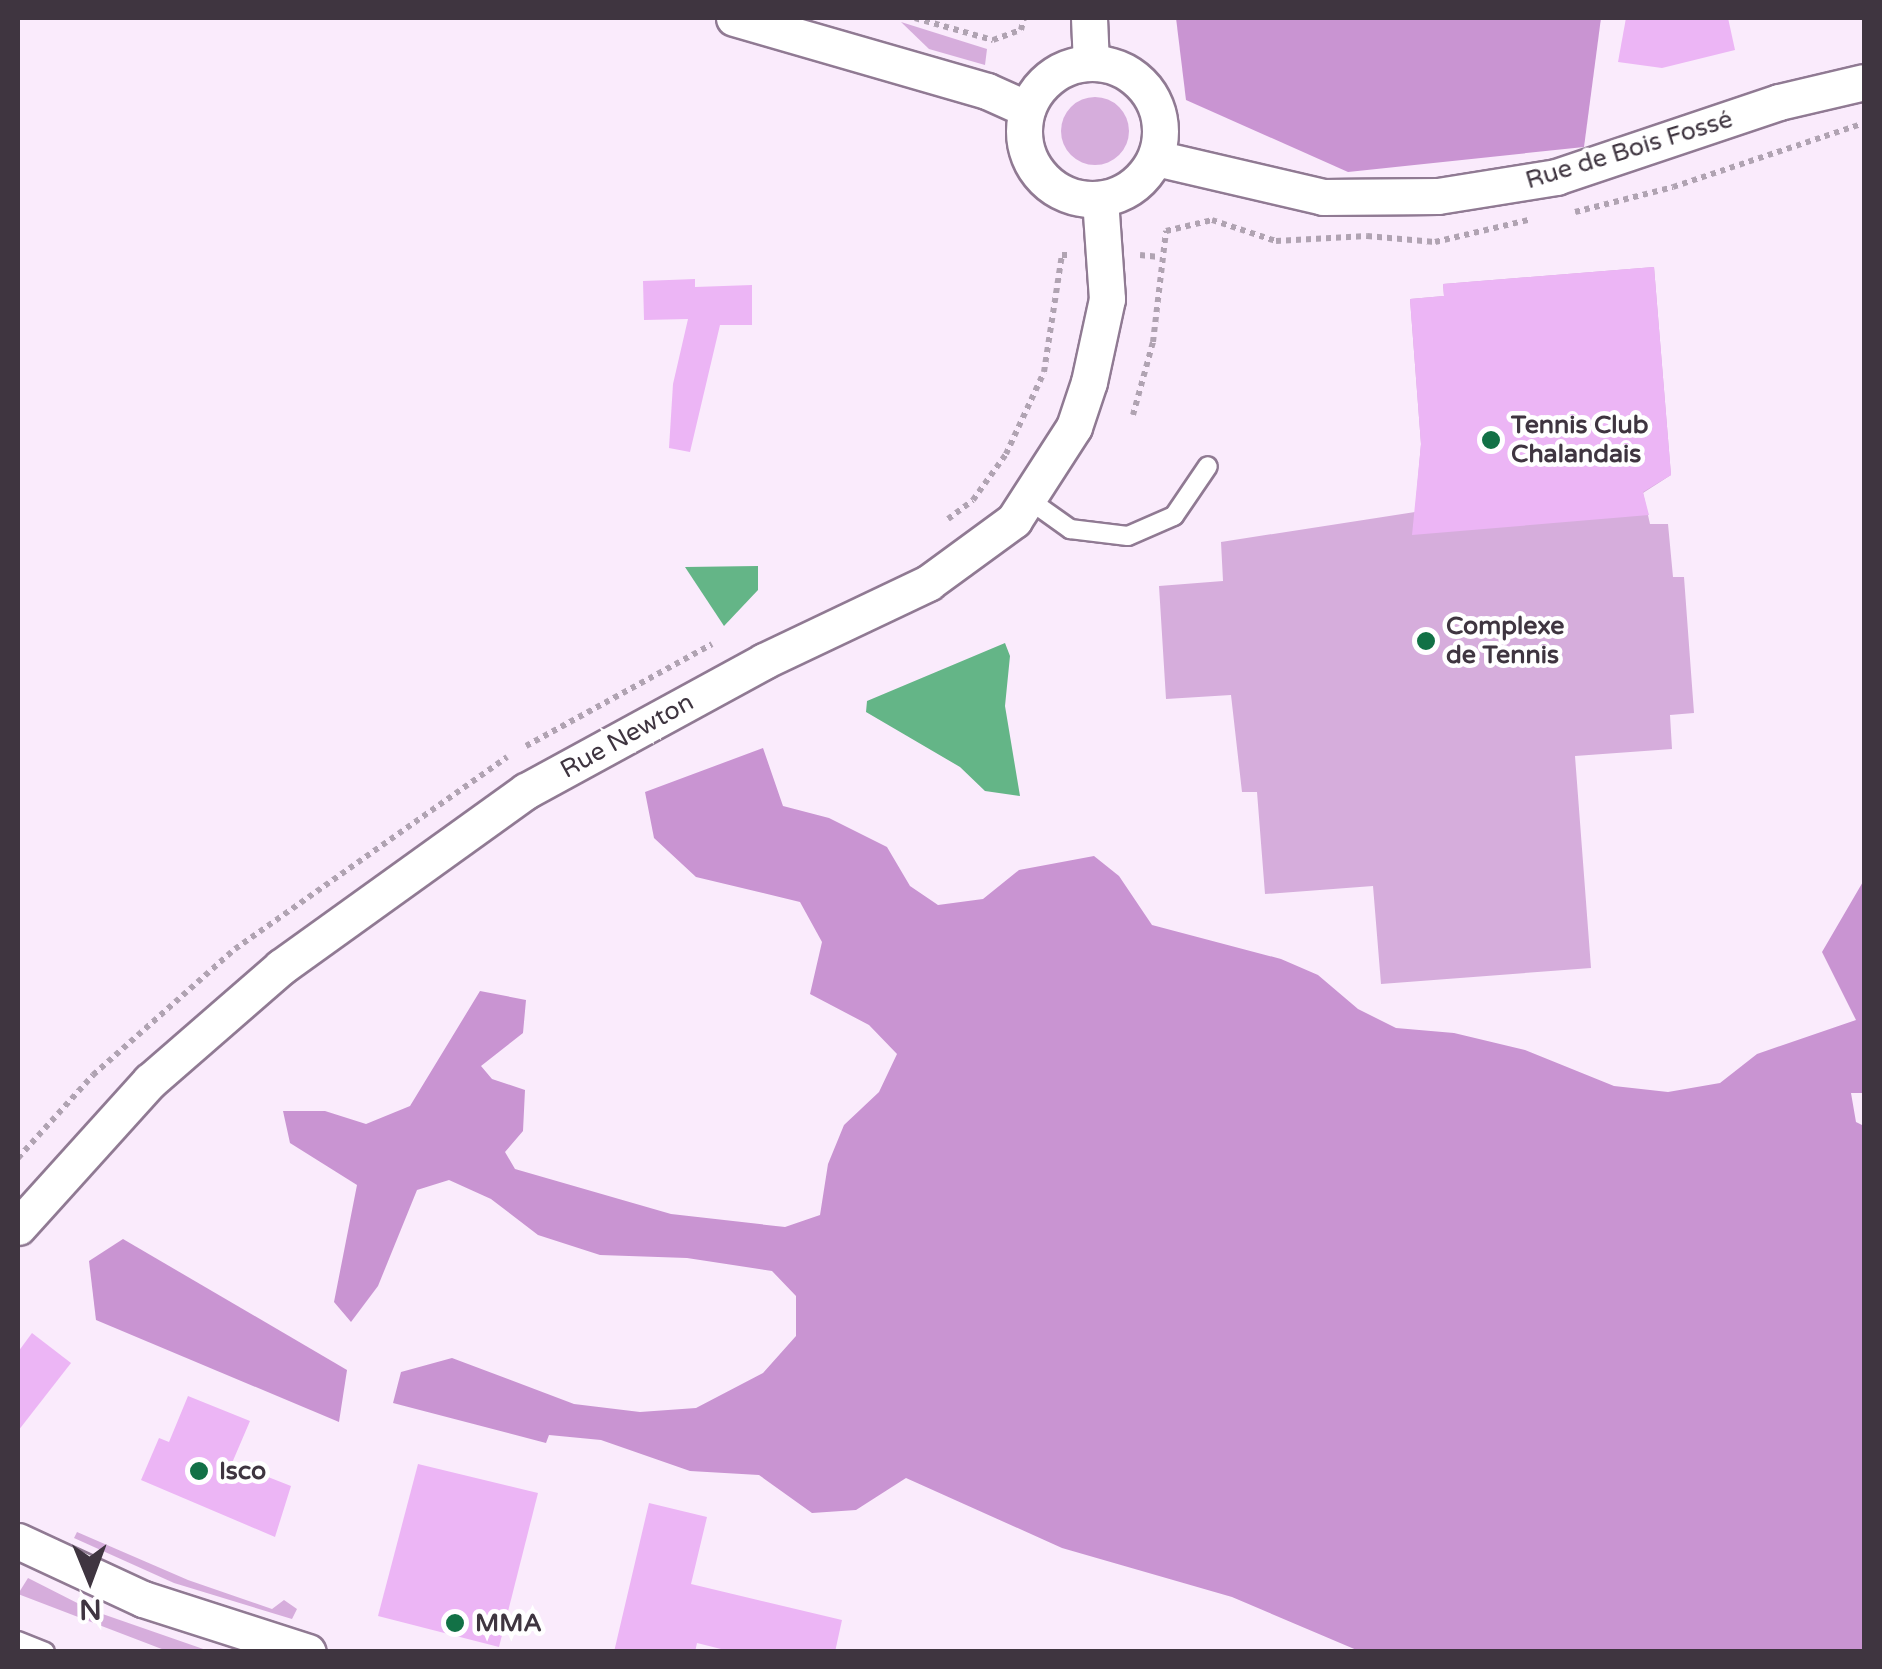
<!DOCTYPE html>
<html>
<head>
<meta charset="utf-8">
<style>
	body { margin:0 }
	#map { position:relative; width:1882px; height:1669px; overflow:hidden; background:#faebfc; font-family:"Varela Round",sans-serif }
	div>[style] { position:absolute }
	.green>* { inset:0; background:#d6addc }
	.round { border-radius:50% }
	.forest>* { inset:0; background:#c994d2 }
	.water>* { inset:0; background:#64b587 }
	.building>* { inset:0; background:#ecb5f5 }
	.path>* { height:6px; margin-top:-3px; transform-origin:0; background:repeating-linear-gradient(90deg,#b0a3b2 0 5px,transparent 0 10px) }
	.roads { filter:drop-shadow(2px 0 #907a93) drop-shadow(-2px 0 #907a93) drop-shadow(0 2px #907a93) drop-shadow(0 -2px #907a93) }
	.lane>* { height:18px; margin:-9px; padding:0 9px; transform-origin:9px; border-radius:9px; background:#fff }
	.street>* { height:35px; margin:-17.5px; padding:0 17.5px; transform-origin:17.5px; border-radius:17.5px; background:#fff }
	.street>.ring { margin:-17.5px; padding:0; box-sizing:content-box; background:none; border:35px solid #fff; border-radius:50% }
	.dots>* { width:28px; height:28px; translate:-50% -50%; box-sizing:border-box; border:5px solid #fff; border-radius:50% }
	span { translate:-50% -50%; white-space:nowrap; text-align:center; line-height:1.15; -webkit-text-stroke:9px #fff; paint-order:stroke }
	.street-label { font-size:25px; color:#3f3540 }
	.poi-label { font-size:25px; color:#3f3540; font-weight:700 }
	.left { translate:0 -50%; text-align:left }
	.frame { position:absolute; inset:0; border:20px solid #3f3540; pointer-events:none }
	.north { position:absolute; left:40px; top:1529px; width:100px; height:100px; -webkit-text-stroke:8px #fff; paint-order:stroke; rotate:179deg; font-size:28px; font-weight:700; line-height:40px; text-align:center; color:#3f3540 }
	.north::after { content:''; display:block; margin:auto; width:35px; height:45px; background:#3f3540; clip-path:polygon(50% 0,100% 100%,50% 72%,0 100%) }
</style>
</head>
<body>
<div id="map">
	<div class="green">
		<div style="clip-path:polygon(901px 22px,987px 49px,985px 65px,929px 49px)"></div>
		<div class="round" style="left:1061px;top:97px;width:68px;height:68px"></div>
		<div style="clip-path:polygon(1654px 267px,1671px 475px,1643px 493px,1650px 524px,1668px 524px,1673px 577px,1684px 577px,1694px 713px,1670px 715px,1672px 749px,1575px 756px,1591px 968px,1381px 984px,1373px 886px,1265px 894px,1257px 792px,1242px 792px,1231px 695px,1166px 699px,1159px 586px,1223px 581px,1221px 542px,1415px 512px,1421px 444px,1410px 299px,1444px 296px,1443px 284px)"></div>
		<div style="clip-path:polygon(77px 1532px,188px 1580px,272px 1609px,284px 1600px,297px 1609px,292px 1619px,174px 1583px,74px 1538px)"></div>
		<div style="clip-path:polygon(28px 1578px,91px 1610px,209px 1651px,167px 1651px,18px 1594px)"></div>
	</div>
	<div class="forest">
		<div style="clip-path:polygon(1176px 18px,1601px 18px,1584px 147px,1348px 172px,1186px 100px)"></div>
		<div style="clip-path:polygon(763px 748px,783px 806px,829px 818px,887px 847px,910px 886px,938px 905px,983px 899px,1019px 870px,1094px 856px,1119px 876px,1152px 925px,1281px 959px,1318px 975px,1358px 1009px,1396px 1028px,1454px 1033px,1525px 1050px,1614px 1086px,1668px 1092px,1720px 1083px,1757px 1054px,1856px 1020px,1822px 952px,1864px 880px,1864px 1093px,1851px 1093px,1856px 1122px,1864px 1126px,1864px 1651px,1359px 1651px,1232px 1597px,1062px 1548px,906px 1478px,856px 1510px,812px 1513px,759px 1475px,690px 1471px,601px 1440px,549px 1435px,546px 1443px,393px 1403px,401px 1372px,452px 1358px,574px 1404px,640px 1412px,696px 1408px,763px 1373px,796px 1336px,796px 1296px,772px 1271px,687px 1258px,600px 1255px,538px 1235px,491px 1199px,449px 1180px,417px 1190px,378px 1286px,351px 1322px,334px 1302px,357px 1185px,290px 1143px,283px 1111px,325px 1111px,366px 1124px,410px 1106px,480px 991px,526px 1000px,523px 1033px,481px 1066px,492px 1079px,525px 1090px,523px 1131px,505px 1152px,515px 1169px,671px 1214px,785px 1227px,820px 1215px,828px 1164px,844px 1125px,879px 1092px,897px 1054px,869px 1025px,810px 994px,822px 942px,800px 902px,696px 877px,654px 838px,645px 792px)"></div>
		<div style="clip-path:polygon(123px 1239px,347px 1370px,339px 1422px,96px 1320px,89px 1261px)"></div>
	</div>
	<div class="water">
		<div style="clip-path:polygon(758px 566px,758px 590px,724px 626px,685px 567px)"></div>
		<div style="clip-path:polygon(1005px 643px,1010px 656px,1005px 706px,1020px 796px,985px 791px,960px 767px,866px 712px,867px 701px)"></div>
	</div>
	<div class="building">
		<div style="clip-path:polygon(1626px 18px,1728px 18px,1735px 50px,1662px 68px,1618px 62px)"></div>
		<div style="clip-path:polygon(1654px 267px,1671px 475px,1643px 492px,1649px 515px,1412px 535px,1421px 444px,1410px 299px,1444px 296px,1443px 284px)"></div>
		<div style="clip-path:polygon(695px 279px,695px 287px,752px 285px,752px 325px,720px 325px,690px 452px,669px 448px,673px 384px,688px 319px,644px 320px,643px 281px)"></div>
		<div style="clip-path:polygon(32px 1333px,71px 1363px,18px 1431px,18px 1352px)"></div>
		<div style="clip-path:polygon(188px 1396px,250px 1421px,232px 1463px,291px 1486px,275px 1537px,141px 1480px,159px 1438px,169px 1442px)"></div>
		<div style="clip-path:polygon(418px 1464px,538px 1493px,499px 1647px,378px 1616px)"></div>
		<div style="clip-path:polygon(649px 1503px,707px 1517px,691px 1584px,842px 1620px,835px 1652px,733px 1652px,697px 1643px,695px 1652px,614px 1652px)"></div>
	</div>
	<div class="path">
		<div style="left:915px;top:18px;width:81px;rotate:15.8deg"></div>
		<div style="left:993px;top:40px;width:30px;rotate:-20deg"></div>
		<div style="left:1021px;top:30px;width:12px;rotate:-76deg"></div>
		<div style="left:1575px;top:212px;width:101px;rotate:-14.3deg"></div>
		<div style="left:1673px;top:187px;width:201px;rotate:-18.5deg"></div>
		<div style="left:1140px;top:255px;width:19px;rotate:6deg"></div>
		<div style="left:1133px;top:415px;width:76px;rotate:-74.7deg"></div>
		<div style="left:1153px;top:342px;width:112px;rotate:-83.3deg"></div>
		<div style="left:1166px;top:231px;width:47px;rotate:-13.4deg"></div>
		<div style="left:1212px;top:220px;width:67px;rotate:18.2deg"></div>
		<div style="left:1276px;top:241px;width:91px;rotate:-3.1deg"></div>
		<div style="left:1367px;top:236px;width:68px;rotate:5deg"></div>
		<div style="left:1435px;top:242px;width:96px;rotate:-13.3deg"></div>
		<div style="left:948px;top:519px;width:31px;rotate:-37deg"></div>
		<div style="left:973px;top:500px;width:57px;rotate:-54.3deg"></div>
		<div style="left:1006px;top:454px;width:90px;rotate:-65.1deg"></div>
		<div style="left:1044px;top:372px;width:118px;rotate:-81.3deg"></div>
		<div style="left:1062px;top:255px;width:6px"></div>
		<div style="left:526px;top:746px;width:212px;rotate:-28.7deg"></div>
		<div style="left:18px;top:1158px;width:112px;rotate:-47.9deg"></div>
		<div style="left:93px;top:1075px;width:190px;rotate:-41.6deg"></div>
		<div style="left:235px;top:949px;width:333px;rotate:-35.2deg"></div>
	</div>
	<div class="roads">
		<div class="lane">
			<div style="left:1028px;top:499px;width:52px;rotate:35.5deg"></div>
			<div style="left:1070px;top:529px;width:58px;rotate:6.9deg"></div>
			<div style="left:1128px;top:536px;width:50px;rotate:-23.5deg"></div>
			<div style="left:1174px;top:516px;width:60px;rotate:-55.8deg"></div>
			<div style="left:18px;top:1641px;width:29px;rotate:22deg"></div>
		</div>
		<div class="street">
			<div style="left:734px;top:18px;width:263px;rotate:16.1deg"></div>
			<div style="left:987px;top:91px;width:44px;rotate:24.2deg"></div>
			<div style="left:1089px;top:18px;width:45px;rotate:87.5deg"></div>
			<div class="ring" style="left:1024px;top:63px;width:101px;height:101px"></div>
			<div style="left:1156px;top:158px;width:171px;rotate:13.1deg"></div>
			<div style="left:1323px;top:197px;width:115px;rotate:-0.5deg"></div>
			<div style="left:1438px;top:196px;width:120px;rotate:-9.1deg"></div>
			<div style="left:1556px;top:177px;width:235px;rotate:-18.6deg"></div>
			<div style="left:1779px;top:102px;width:87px;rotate:-13.2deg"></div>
			<div style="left:18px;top:1227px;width:197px;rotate:-47.9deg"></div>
			<div style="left:150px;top:1081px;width:174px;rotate:-41deg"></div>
			<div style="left:281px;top:967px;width:302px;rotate:-35.7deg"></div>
			<div style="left:526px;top:791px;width:271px;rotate:-28.6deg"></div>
			<div style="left:764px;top:661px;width:182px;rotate:-25.4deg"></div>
			<div style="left:928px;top:583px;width:107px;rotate:-36.2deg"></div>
			<div style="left:1014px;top:520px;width:111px;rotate:-57.2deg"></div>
			<div style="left:1074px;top:427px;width:47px;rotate:-71.6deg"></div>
			<div style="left:1089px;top:382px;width:85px;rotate:-77.8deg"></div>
			<div style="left:1107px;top:299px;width:99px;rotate:-94deg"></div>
			<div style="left:18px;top:1541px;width:138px;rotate:24.9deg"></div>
			<div style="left:143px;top:1599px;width:173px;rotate:17.8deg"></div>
		</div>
	</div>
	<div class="dots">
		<div style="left:1491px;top:440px;background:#127146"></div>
		<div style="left:1426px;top:641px;background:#127146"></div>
		<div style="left:199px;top:1471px;background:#127146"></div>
		<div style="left:455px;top:1623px;background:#127146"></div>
	</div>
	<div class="street-label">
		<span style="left:1629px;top:150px;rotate:-17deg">Rue de Bois Fossé</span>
		<span style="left:627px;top:736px;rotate:-29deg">Rue Newton</span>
	</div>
	<div class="poi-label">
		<span class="left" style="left:1511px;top:440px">Tennis Club<br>Chalandais</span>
		<span class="left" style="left:1446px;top:641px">Complexe<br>de Tennis</span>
		<span class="left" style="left:219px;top:1471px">Isco</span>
		<span class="left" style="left:475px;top:1623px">MMA</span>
	</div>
	<div class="frame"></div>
	<div class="north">N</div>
</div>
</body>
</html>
